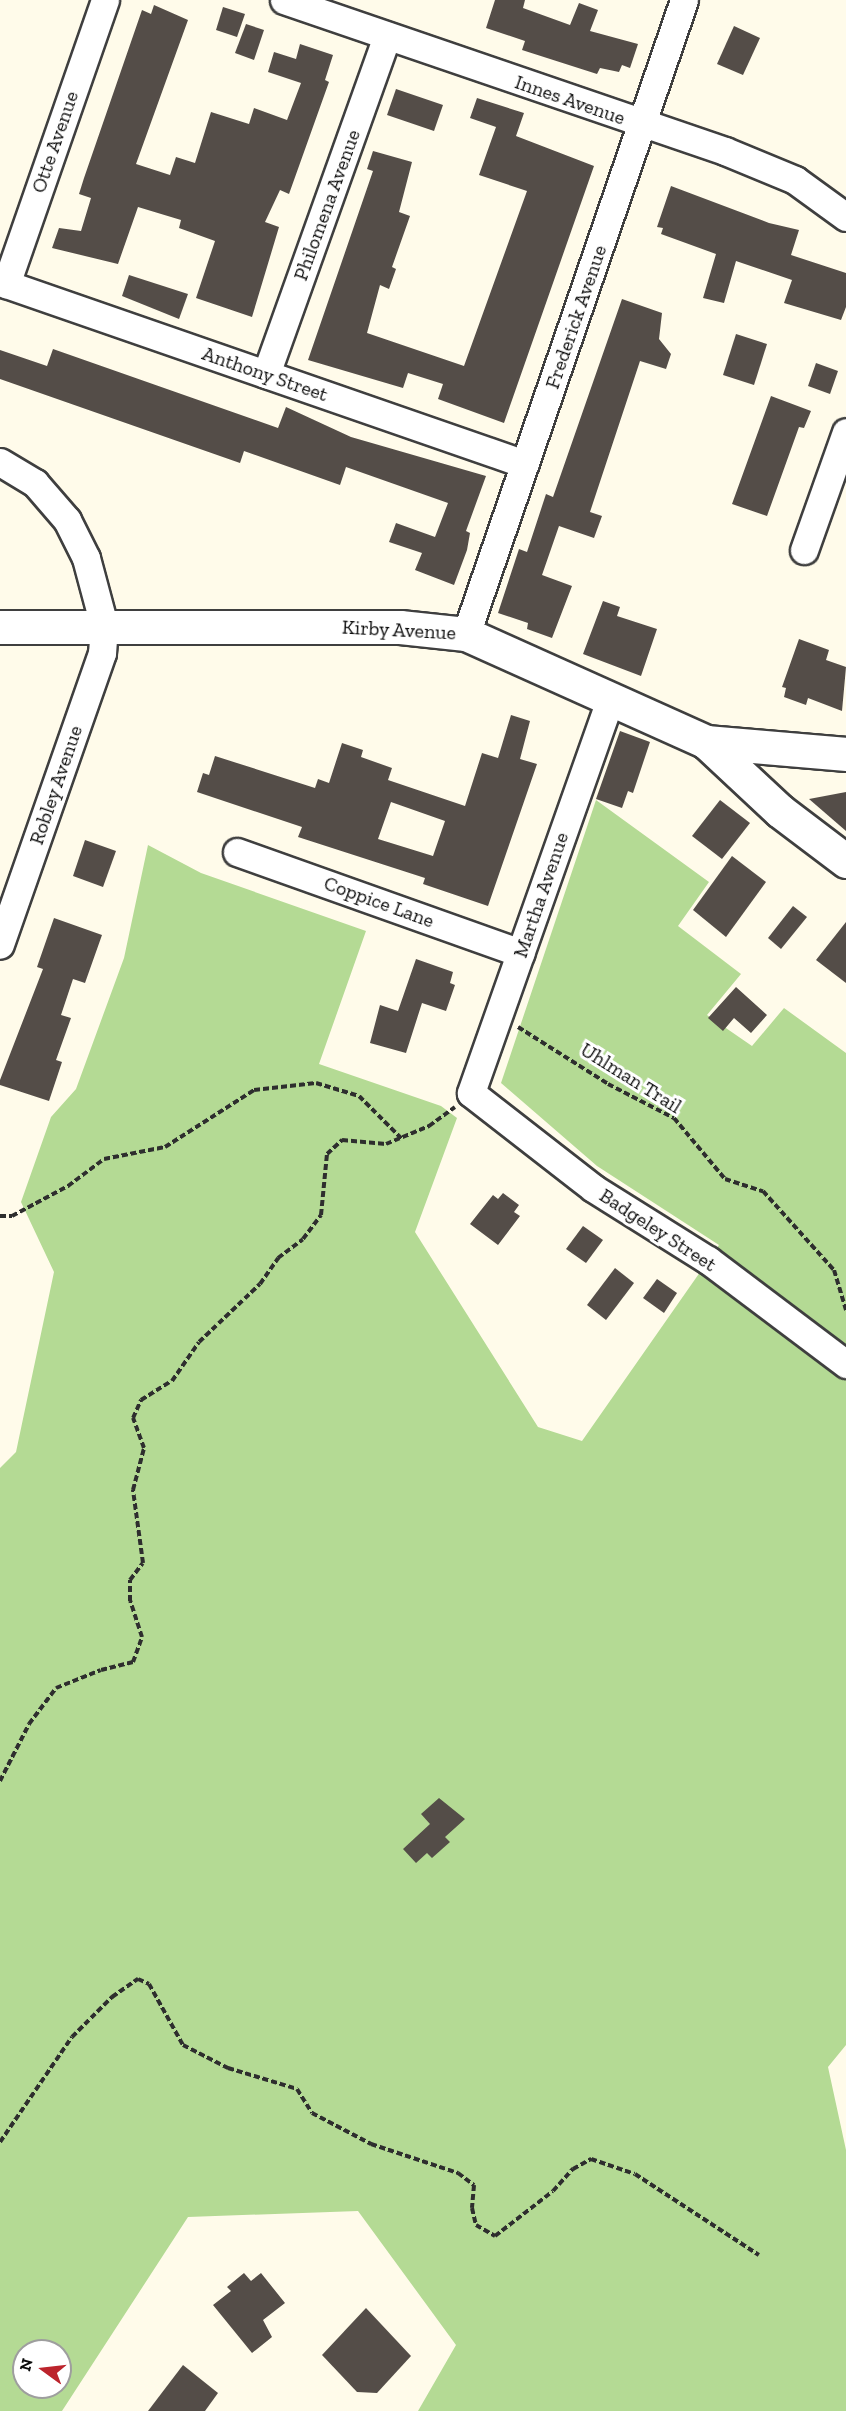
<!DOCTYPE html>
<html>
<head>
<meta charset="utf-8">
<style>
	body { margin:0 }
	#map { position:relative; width:846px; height:2411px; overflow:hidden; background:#fffbea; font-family:"Zilla Slab",serif }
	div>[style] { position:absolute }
	.forest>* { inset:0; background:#b4da94 }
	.building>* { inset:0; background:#544d48 }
	.path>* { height:4px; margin-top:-2px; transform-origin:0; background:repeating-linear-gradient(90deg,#2e2e2e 0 6px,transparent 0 9px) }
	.roads { filter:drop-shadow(2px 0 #3f3f3f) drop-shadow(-2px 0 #3f3f3f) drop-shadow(0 2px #3f3f3f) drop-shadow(0 -2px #3f3f3f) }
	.minor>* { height:27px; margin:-13.5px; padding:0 13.5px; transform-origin:13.5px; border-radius:13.5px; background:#fff }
	.tertiary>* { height:33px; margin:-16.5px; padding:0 16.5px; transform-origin:16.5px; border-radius:16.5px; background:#fff }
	span { translate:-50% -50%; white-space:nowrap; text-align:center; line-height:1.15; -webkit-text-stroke:6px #fff; paint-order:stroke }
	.street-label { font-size:20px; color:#0c0c0c }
	.north { position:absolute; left:12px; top:2339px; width:60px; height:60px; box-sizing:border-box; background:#fff; border:2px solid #9e9e9e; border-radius:50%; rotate:285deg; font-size:16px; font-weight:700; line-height:24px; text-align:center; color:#0c0c0c }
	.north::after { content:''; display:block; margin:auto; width:21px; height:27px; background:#bc242c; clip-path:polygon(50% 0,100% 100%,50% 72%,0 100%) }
</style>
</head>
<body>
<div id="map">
	<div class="forest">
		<div style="clip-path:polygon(evenodd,596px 800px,709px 882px,678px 926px,741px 974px,707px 1015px,752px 1046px,784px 1008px,846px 1053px,846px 2045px,828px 2067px,846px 2150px,846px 2411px,418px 2411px,456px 2345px,358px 2211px,188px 2217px,62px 2411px,0 2411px,0 1468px,16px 1452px,54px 1272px,21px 1202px,51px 1117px,76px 1089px,124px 958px,148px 845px,201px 873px,366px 931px,319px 1064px,441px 1106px,457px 1118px,415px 1232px,538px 1427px,582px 1441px,719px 1245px,597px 1166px,501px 1083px,596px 800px,24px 2351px,60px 2351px,60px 2387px,24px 2387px,24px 2351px)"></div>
	</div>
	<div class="building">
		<div style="clip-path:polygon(495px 0,525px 0,523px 8px,570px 25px,579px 3px,598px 10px,590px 31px,638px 44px,630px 68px,622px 65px,619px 72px,600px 68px,597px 74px,522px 50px,525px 41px,486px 28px)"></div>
		<div style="clip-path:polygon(154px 5px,188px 20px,136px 164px,170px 175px,176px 157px,195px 163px,211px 112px,249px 124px,254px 108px,287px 120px,301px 83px,268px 72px,274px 52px,296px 59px,300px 44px,333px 55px,325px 80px,329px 82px,289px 194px,280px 190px,265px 222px,279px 227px,252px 317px,196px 298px,215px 241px,179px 228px,181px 220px,138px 207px,118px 264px,52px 248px,59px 228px,81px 231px,91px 198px,79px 194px,84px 178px,142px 10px,151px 14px)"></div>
		<div style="clip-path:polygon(223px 7px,245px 14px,237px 37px,216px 30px)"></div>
		<div style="clip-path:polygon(246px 24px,264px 30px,254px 60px,235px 53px)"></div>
		<div style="clip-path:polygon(734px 26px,760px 38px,743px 75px,717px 64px)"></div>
		<div style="clip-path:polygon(396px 89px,443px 105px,434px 131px,387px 115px)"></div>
		<div style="clip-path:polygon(477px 98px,524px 113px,516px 136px,594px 166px,504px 423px,438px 399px,443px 384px,408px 373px,403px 388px,308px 360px,373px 171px,367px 169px,373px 151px,412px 162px,399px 212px,410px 216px,392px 267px,396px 269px,389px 289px,380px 285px,367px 333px,464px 366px,527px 191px,479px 175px,496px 127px,470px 118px)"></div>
		<div style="clip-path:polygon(671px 186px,769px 223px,799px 230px,791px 255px,846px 273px,846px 307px,841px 320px,784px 303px,792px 280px,736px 261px,724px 303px,703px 298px,716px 254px,661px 234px,663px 228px,657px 227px)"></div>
		<div style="clip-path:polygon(129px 275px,188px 294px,179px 319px,122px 296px)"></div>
		<div style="clip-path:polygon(622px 299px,662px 313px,659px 339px,671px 354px,666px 369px,640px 361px,590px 512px,602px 516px,594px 538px,559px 526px,542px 575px,572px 586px,552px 638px,527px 629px,528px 623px,498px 613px,519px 549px,527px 552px,546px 494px,553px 497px)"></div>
		<div style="clip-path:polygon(736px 334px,767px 344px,754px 385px,723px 375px)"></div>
		<div style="clip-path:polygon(53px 349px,278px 428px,286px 407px,351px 437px,486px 476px,466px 531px,470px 533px,467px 550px,454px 585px,415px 570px,422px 553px,389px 542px,396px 523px,435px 537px,448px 503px,346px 467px,340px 485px,244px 451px,240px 463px,0 379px,0 350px,47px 366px)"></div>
		<div style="clip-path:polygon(816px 363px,838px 371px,830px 394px,808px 386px)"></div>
		<div style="clip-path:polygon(771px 396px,811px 411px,804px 428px,799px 427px,767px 516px,732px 504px)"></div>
		<div style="clip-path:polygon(603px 601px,620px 607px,617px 616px,657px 629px,641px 676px,583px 654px)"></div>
		<div style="clip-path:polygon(799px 639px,829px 650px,826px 660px,846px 667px,842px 711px,808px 698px,806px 705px,784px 697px,786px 688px,782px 687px)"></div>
		<div style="clip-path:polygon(evenodd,511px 715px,530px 721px,520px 759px,537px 764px,488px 906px,423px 884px,425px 878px,298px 837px,302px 827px,197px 792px,203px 773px,209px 775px,215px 756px,315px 788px,318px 779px,329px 783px,342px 743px,363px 750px,361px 757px,392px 768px,388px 780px,465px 806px,482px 753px,498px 758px,511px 715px,391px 802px,445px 821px,433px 856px,378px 839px,391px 802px)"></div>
		<div style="clip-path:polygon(620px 731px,650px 742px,633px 793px,628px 791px,622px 808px,596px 799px)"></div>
		<div style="clip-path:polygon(846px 792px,846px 831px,809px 799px)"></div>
		<div style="clip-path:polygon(720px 800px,750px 823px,722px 859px,692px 836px)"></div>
		<div style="clip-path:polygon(85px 840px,116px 851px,103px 887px,73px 876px)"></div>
		<div style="clip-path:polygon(732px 856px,766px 882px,726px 937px,693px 910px)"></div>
		<div style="clip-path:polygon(793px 906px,807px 917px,781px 949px,768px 938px)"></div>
		<div style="clip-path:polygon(54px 918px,102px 935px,85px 983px,73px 979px,61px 1015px,71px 1018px,56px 1060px,62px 1062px,49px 1101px,0 1085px,0 1080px,43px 969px,37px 967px)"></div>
		<div style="clip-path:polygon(846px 922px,846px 983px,816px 960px)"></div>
		<div style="clip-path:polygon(416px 959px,453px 972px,450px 983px,455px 985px,446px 1011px,422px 1003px,406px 1053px,370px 1043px,380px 1005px,398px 1011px)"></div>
		<div style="clip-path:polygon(736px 987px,767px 1015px,751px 1033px,734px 1018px,723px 1031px,708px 1018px)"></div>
		<div style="clip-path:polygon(503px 1193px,519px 1205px,514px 1212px,520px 1216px,498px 1245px,470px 1224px,493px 1195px,498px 1199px)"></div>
		<div style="clip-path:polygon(583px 1226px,603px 1240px,586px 1263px,566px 1249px)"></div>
		<div style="clip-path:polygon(615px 1268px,634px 1283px,606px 1320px,587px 1305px)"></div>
		<div style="clip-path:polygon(657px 1279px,677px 1293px,664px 1313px,643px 1298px)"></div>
		<div style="clip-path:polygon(439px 1798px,465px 1819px,445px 1837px,450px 1842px,432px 1858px,427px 1853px,416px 1863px,403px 1849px,430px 1824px,421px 1814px)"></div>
		<div style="clip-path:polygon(244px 2273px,251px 2281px,261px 2273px,285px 2303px,263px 2320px,272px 2337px,252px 2353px,213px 2305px,231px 2291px,227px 2287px)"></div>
		<div style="clip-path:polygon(366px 2308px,411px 2356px,377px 2393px,357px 2392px,322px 2355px)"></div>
		<div style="clip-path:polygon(183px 2365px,218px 2393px,205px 2411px,148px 2411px)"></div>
	</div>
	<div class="path">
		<div style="left:518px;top:1027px;width:107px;rotate:32.3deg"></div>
		<div style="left:608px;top:1084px;width:74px;rotate:27.3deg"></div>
		<div style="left:674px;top:1118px;width:80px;rotate:50.1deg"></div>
		<div style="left:725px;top:1179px;width:40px;rotate:18deg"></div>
		<div style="left:763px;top:1191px;width:106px;rotate:48.1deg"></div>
		<div style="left:834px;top:1270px;width:42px;rotate:73.3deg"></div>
		<div style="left:0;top:1216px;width:12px"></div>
		<div style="left:12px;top:1216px;width:64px;rotate:-28.2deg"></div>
		<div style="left:68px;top:1186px;width:45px;rotate:-36.9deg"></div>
		<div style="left:104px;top:1159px;width:62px;rotate:-11.1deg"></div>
		<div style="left:165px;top:1147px;width:106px;rotate:-32.6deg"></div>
		<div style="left:254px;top:1090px;width:62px;rotate:-6.4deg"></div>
		<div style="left:316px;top:1083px;width:45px;rotate:16.8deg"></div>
		<div style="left:359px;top:1096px;width:61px;rotate:45deg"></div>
		<div style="left:0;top:1781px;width:64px;rotate:-63deg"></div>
		<div style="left:29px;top:1724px;width:45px;rotate:-53.1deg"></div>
		<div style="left:56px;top:1688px;width:48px;rotate:-21.8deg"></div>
		<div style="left:101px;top:1670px;width:33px;rotate:-14deg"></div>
		<div style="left:133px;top:1662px;width:27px;rotate:-70deg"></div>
		<div style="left:142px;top:1637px;width:38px;rotate:-108deg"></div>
		<div style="left:130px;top:1601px;width:21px;rotate:-90deg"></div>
		<div style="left:130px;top:1580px;width:21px;rotate:-53deg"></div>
		<div style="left:143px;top:1563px;width:74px;rotate:-97.8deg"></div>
		<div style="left:133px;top:1490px;width:43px;rotate:-75.3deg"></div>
		<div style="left:144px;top:1448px;width:32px;rotate:-110deg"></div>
		<div style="left:133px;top:1418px;width:20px;rotate:-66deg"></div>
		<div style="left:141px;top:1400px;width:36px;rotate:-32deg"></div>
		<div style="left:172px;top:1381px;width:47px;rotate:-55.3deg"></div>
		<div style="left:199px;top:1342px;width:84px;rotate:-43.6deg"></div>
		<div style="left:260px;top:1284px;width:32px;rotate:-55deg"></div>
		<div style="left:278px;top:1258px;width:31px;rotate:-37deg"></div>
		<div style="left:303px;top:1239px;width:30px;rotate:-53deg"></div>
		<div style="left:321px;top:1215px;width:61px;rotate:-84.4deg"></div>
		<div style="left:327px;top:1154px;width:21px;rotate:-43deg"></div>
		<div style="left:342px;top:1140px;width:44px;rotate:5.2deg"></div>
		<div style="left:386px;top:1144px;width:47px;rotate:-22.7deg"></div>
		<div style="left:429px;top:1126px;width:32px;rotate:-36deg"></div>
		<div style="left:0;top:2142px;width:127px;rotate:-55.6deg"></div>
		<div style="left:72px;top:2037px;width:57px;rotate:-45deg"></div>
		<div style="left:112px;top:1997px;width:32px;rotate:-35deg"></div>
		<div style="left:138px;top:1979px;width:12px;rotate:24deg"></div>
		<div style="left:149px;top:1984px;width:70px;rotate:60.9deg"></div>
		<div style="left:183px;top:2045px;width:51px;rotate:27.1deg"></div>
		<div style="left:228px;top:2068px;width:72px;rotate:16.9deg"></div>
		<div style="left:297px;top:2089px;width:28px;rotate:58deg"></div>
		<div style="left:312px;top:2113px;width:67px;rotate:27.7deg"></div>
		<div style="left:371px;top:2144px;width:92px;rotate:18.4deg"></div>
		<div style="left:458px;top:2173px;width:20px;rotate:37deg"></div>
		<div style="left:474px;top:2185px;width:23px;rotate:95deg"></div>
		<div style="left:472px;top:2208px;width:17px;rotate:77deg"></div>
		<div style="left:476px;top:2225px;width:22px;rotate:30deg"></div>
		<div style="left:495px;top:2236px;width:73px;rotate:-37.8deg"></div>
		<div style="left:553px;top:2191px;width:30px;rotate:-48deg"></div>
		<div style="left:573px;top:2169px;width:21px;rotate:-29deg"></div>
		<div style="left:591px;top:2159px;width:46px;rotate:18.8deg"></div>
		<div style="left:635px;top:2174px;width:148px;rotate:33.2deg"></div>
	</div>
	<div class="roads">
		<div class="minor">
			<div style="left:105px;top:0;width:301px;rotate:109.2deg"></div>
			<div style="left:6px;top:284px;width:549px;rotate:19.13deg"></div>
			<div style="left:284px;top:0;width:466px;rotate:18.9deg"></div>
			<div style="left:725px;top:151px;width:76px;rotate:22.5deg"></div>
			<div style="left:795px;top:180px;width:63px;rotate:36deg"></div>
			<div style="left:266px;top:374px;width:359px;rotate:-70.3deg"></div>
			<div style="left:0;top:462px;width:41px;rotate:31deg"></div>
			<div style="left:35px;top:483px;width:49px;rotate:49.1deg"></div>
			<div style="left:67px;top:520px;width:42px;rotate:63.4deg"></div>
			<div style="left:86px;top:558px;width:69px;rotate:75deg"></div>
			<div style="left:104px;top:625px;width:28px;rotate:94deg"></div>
			<div style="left:102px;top:653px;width:309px;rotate:109.3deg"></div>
			<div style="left:804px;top:550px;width:125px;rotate:-70.4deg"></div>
			<div style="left:466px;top:634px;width:670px;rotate:-71.02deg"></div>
			<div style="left:611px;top:697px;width:420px;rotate:109.5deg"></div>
			<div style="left:471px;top:1093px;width:155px;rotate:37.9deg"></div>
			<div style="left:593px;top:1188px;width:136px;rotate:32.1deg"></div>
			<div style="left:708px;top:1260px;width:173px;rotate:37deg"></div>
			<div style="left:237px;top:852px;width:301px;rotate:19.6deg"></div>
		</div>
		<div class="tertiary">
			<div style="left:0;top:627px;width:400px"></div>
			<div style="left:400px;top:627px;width:66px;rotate:6.1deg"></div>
			<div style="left:466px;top:634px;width:263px;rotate:24.2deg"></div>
			<div style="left:706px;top:742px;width:141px;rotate:4.9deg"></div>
			<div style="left:706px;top:742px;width:101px;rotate:43deg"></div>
			<div style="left:780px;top:811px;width:83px;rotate:37.1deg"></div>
		</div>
	</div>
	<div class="street-label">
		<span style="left:570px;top:100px;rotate:19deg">Innes Avenue</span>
		<span style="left:55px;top:142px;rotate:-71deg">Otte Avenue</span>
		<span style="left:327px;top:205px;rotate:-70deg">Philomena Avenue</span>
		<span style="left:576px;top:317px;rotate:-71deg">Frederick Avenue</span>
		<span style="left:265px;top:374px;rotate:19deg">Anthony Street</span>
		<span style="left:399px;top:630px;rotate:3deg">Kirby Avenue</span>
		<span style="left:56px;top:785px;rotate:-71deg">Robley Avenue</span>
		<span style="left:541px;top:895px;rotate:-71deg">Martha Avenue</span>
		<span style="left:379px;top:902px;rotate:20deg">Coppice Lane</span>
		<span style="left:631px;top:1078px;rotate:32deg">Uhlman Trail</span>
		<span style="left:658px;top:1230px;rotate:33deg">Badgeley Street</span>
	</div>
	<div class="north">N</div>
</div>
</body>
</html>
